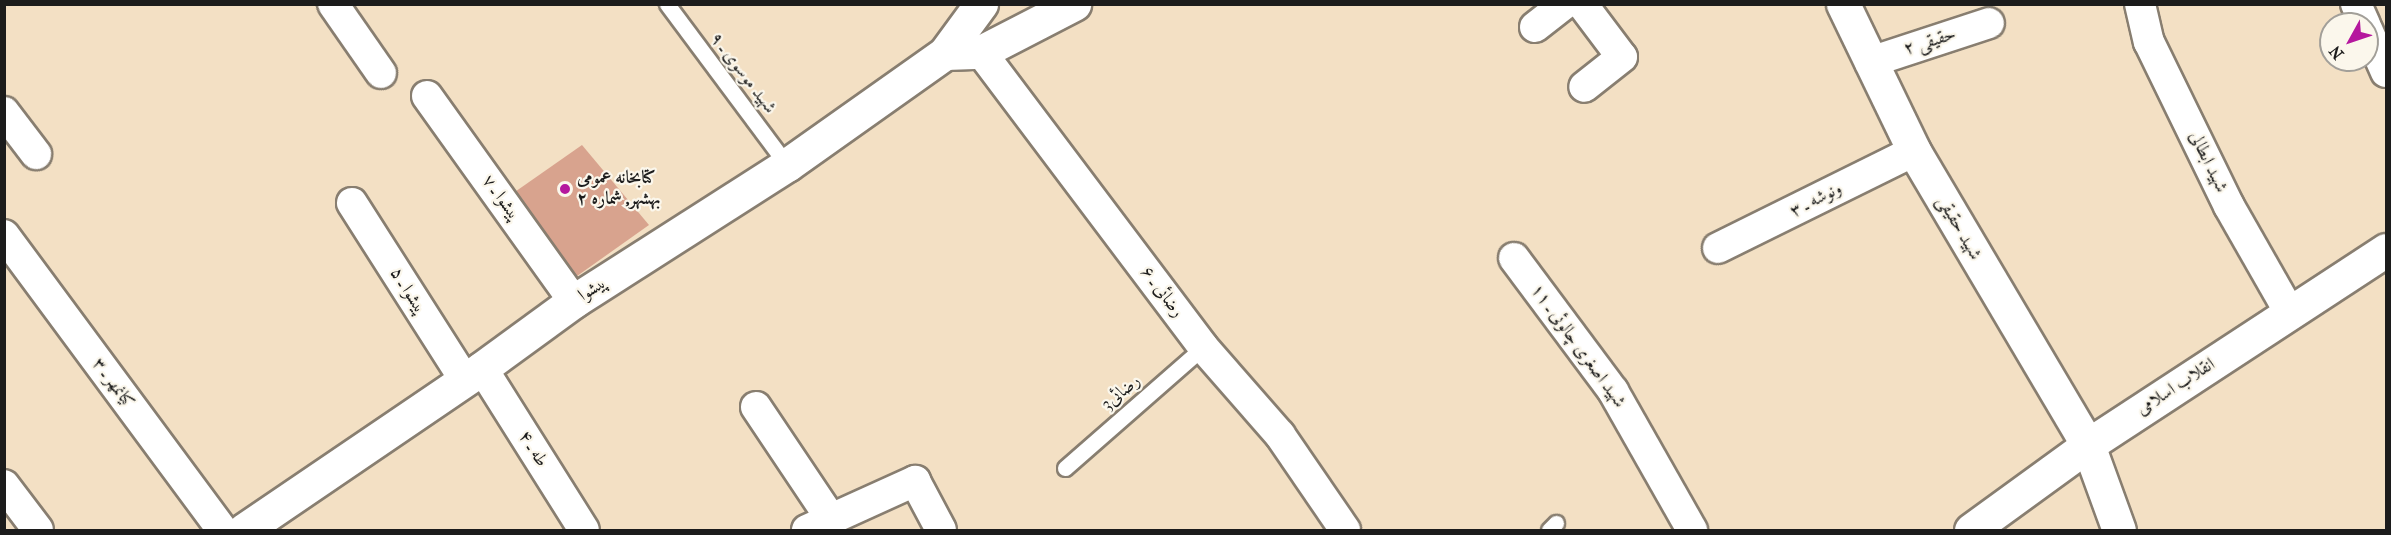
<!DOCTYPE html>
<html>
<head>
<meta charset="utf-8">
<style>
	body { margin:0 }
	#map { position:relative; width:2391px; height:535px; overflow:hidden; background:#f3e0c4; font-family:"IM FELL French Canon",Amiri,serif }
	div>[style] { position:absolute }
	.building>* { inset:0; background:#d8a38e }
	.roads { filter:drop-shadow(2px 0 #887e70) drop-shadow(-2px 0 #887e70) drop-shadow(0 2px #887e70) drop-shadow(0 -2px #887e70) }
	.service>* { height:15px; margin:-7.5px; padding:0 7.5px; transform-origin:7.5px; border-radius:7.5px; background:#fff }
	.minor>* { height:30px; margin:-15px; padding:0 15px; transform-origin:15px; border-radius:15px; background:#fff }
	.tertiary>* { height:33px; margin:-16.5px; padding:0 16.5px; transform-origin:16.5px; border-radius:16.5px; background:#fff }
	.dots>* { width:16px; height:16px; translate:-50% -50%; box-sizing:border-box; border:3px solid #fbf7ec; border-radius:50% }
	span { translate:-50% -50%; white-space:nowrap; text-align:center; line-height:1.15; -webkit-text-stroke:4.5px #fbf7ec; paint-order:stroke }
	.street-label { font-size:18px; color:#1c1c1c }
	.poi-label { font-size:18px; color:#1c1c1c; font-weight:700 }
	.left { translate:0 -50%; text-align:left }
	.frame { position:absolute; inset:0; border:6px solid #1c1c1c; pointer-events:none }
	.north { position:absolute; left:2319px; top:12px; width:60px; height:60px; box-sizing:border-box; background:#fbf7ec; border:2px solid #a29f99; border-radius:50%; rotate:230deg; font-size:16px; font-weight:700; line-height:24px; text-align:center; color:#1c1c1c }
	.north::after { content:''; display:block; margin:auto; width:21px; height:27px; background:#b5179e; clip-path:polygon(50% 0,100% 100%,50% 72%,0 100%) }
</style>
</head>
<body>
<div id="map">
	<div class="building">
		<div style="clip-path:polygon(582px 145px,649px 225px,563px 286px,502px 201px)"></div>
	</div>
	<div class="roads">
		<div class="service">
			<div style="left:667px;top:4px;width:201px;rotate:53.3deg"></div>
			<div style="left:1065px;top:468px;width:184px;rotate:-41.2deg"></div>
			<div style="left:1549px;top:530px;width:10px;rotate:-45deg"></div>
		</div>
		<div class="minor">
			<div style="left:333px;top:4px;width:84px;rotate:55.2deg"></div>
			<div style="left:1582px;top:4px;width:66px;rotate:53deg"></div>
			<div style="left:1622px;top:57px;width:48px;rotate:141.7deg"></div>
			<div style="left:2140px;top:4px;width:39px;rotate:77deg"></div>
			<div style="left:2149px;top:42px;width:182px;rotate:64deg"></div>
			<div style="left:2229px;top:206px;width:123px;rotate:60.3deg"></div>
			<div style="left:2356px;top:4px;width:22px;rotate:66deg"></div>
			<div style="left:1535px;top:27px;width:37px;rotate:-38deg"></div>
			<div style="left:2367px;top:29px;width:47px;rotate:66.2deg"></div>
			<div style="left:981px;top:52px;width:369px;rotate:53deg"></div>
			<div style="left:1203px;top:347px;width:117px;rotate:48.8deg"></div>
			<div style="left:1280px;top:435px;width:115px;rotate:55.6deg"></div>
			<div style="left:1870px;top:62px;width:125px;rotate:-18.1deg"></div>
			<div style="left:427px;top:96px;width:252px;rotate:54.4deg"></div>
			<div style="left:4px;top:112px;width:53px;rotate:52.7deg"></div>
			<div style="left:352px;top:203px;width:209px;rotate:57.5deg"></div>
			<div style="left:4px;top:235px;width:367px;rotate:53.5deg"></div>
			<div style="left:1718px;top:248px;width:219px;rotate:-26.3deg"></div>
			<div style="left:1514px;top:258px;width:166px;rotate:53.3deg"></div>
			<div style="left:1613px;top:391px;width:160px;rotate:60.4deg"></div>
			<div style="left:482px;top:368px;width:191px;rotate:57.8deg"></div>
			<div style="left:756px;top:407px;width:135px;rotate:56.2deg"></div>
			<div style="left:4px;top:485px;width:56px;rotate:52.9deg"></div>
			<div style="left:807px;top:530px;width:119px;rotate:-24.4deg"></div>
			<div style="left:915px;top:481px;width:55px;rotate:62deg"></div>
		</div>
		<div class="tertiary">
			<div style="left:1843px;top:4px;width:163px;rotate:64.2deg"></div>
			<div style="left:1914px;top:151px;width:342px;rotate:59.4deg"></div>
			<div style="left:2088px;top:445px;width:90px;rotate:70deg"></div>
			<div style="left:945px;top:53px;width:36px;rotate:-2deg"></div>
			<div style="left:981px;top:52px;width:105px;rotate:-27.3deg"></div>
			<div style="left:244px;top:530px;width:288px;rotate:-34.2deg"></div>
			<div style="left:482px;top:368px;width:114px;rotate:-36.1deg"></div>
			<div style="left:574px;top:301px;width:253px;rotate:-32.6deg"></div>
			<div style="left:787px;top:165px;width:194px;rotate:-35.3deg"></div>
			<div style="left:945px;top:53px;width:61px;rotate:-53.7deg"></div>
			<div style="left:1971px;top:530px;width:145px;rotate:-36deg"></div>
			<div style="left:2088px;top:445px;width:356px;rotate:-33.2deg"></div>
		</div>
	</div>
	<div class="dots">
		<div style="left:565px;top:189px;background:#b5179e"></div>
	</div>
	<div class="street-label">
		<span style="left:1930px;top:42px;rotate:-18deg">حقیقی ۲</span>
		<span style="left:743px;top:73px;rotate:53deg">شهید موسوی ـ ۹</span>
		<span style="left:2208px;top:162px;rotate:64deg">شهید ابطالی</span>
		<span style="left:501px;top:198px;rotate:54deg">پیشوا ـ ۷</span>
		<span style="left:1816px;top:200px;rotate:-27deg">ونوشه ـ ۳</span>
		<span style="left:1959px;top:228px;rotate:60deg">شهید حقیقی</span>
		<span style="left:593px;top:289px;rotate:-33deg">پیشوا</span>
		<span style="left:408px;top:291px;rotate:58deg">پیشوا ـ ۵</span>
		<span style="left:1162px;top:292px;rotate:53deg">رضائی ـ ۶</span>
		<span style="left:1578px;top:346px;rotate:54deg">شهید اصغری چالوئی ـ ۱۱</span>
		<span style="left:113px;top:383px;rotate:54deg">کیانمهر ـ ۳</span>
		<span style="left:2176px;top:387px;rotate:-33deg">انقلاب اسلامی</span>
		<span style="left:1121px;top:393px;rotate:-41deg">رضائی3</span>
		<span style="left:533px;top:449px;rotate:58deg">طه ـ ۴</span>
	</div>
	<div class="poi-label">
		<span class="left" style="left:577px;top:189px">کتابخانه عمومی<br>بهشهر, شماره ۲</span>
	</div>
	<div class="frame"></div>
	<div class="north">N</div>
</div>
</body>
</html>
